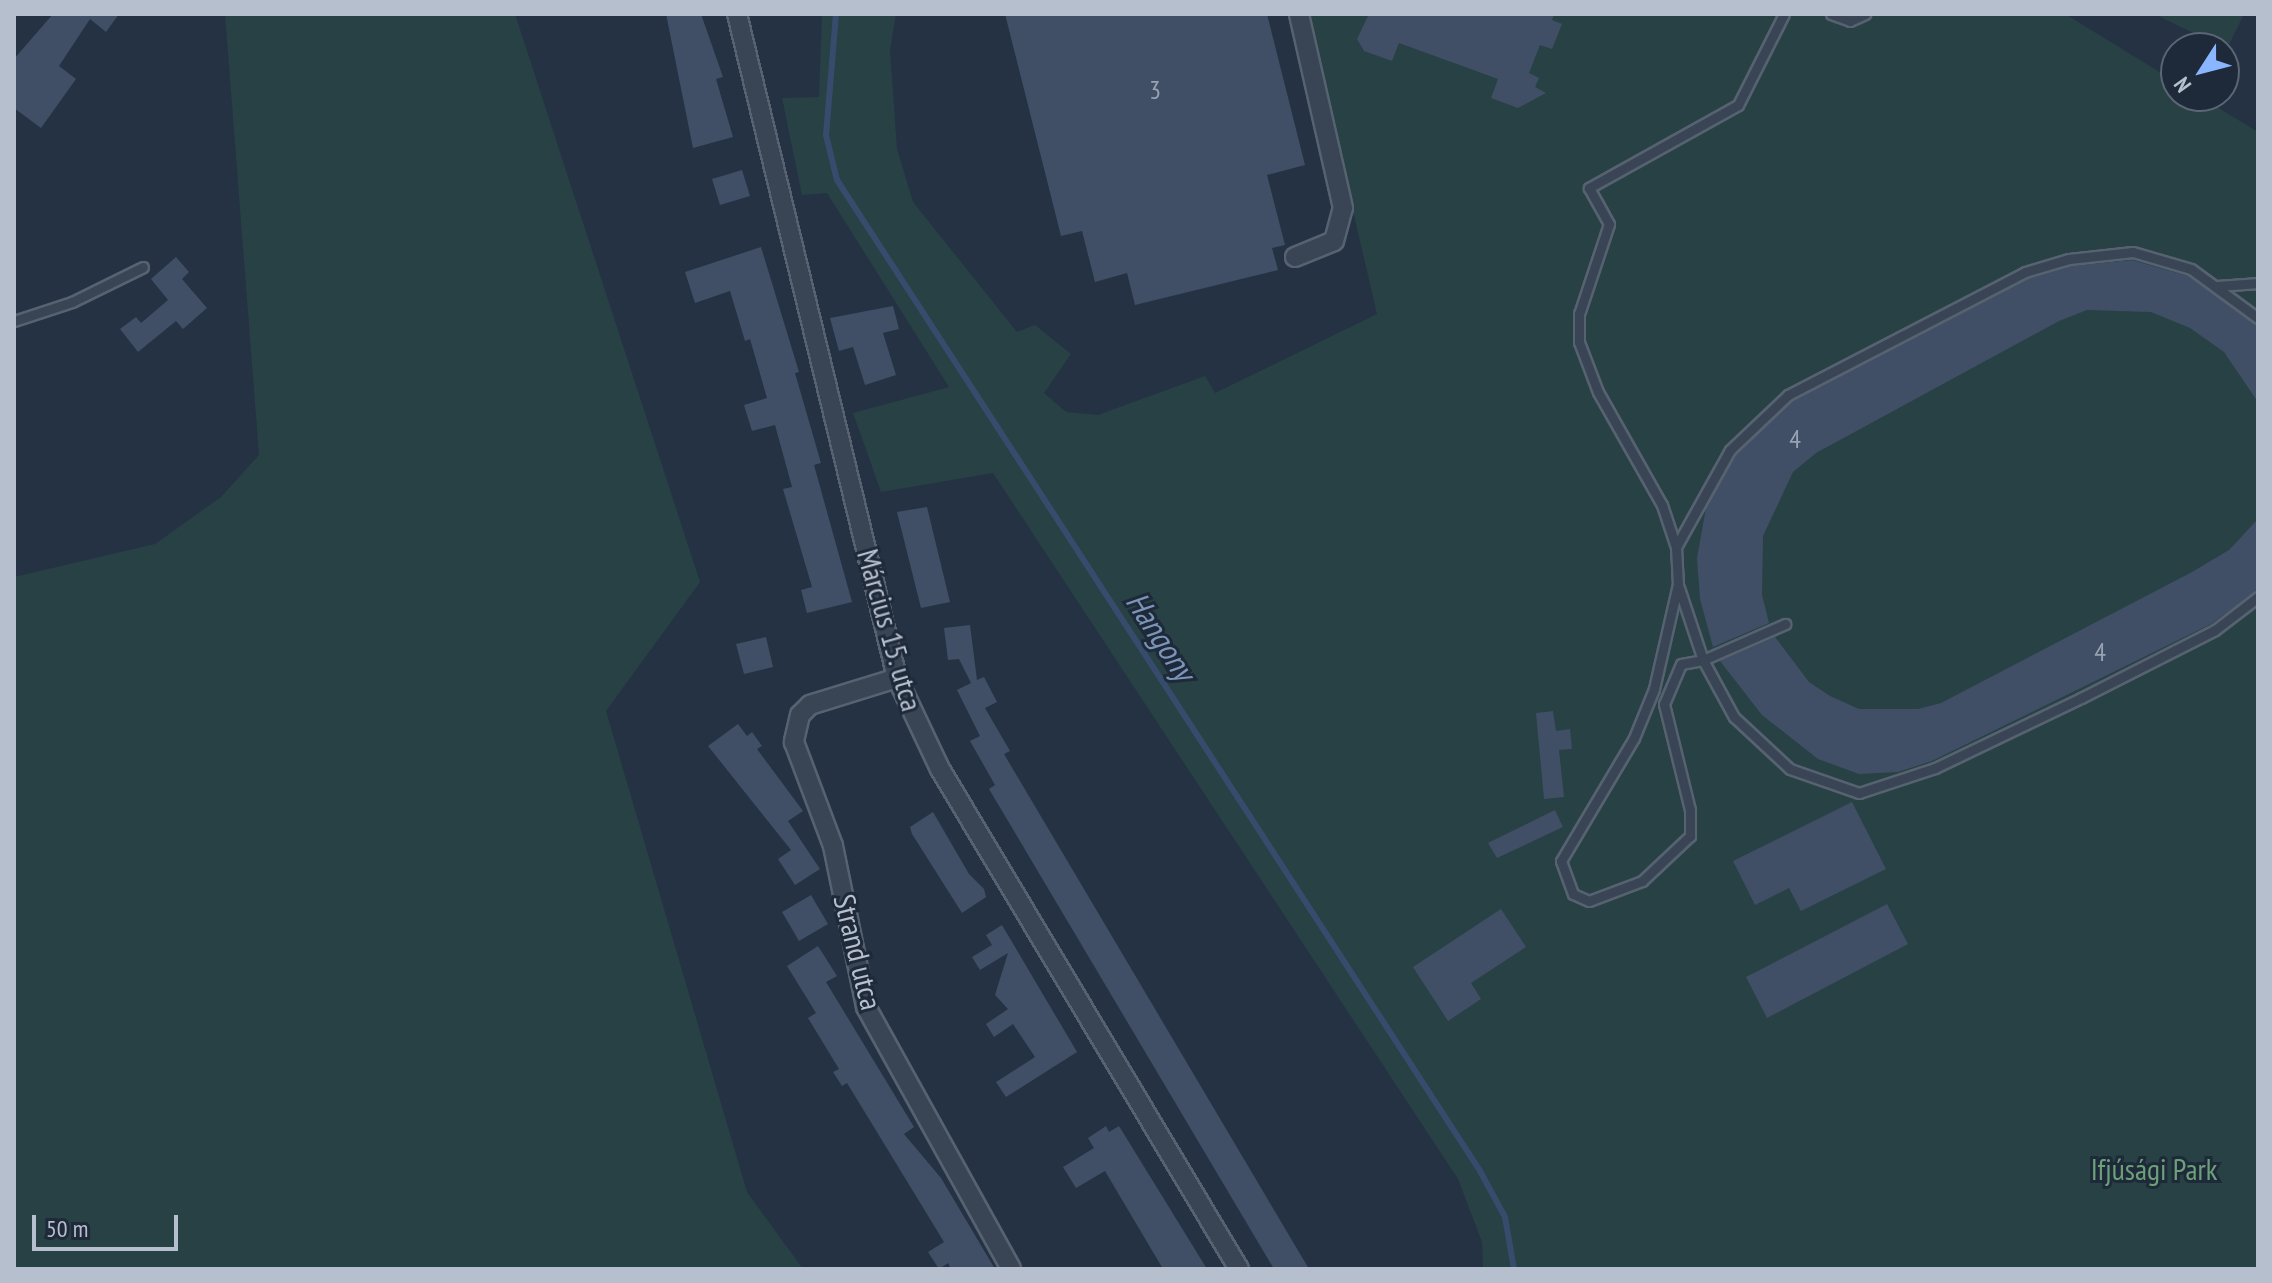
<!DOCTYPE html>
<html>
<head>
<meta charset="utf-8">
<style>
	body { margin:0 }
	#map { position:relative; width:2272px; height:1283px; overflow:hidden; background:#243244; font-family:"PT Sans Narrow",sans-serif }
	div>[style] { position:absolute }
	.green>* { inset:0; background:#274145 }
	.stream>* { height:6px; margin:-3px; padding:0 3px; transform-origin:3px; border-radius:3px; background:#374c6d }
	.building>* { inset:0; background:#404f65 }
	.roads { filter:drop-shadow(2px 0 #576271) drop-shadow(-2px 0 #576271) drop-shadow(0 2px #576271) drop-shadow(0 -2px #576271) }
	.service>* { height:9px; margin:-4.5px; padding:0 4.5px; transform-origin:4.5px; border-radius:4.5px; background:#394454 }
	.minor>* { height:18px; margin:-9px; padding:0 9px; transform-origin:9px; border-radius:9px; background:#394454 }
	span { translate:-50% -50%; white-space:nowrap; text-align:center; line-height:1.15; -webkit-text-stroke:6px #1e2939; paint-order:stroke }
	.number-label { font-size:26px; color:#98a3b3 }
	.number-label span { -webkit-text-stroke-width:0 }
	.street-label { font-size:30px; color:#b6bfcd }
	.park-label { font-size:30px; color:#6ca078 }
	.water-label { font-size:32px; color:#7c94b7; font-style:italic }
	.frame { position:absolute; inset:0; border:16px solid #b6bfcd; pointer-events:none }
	.north { position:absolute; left:2160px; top:32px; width:80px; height:80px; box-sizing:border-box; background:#1e2939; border:2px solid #5b6574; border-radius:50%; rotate:234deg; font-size:22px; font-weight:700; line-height:32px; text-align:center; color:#b6bfcd }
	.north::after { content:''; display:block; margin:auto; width:28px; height:36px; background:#8ab6ff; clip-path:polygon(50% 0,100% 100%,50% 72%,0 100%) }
	.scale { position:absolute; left:32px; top:1215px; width:146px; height:36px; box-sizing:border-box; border:4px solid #b6bfcd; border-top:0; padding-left:10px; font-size:24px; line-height:28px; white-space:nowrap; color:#b6bfcd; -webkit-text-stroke:6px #1e2939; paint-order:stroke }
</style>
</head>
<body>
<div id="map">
	<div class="green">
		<div style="clip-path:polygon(225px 14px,515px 14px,700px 582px,606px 711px,747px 1192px,803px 1269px,14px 1269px,14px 577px,155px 544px,221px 497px,259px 455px)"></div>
		<div style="clip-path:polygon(822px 14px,896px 14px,890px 50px,897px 149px,913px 202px,1017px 332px,1035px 325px,1071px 354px,1044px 393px,1066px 412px,1098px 415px,1205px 376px,1215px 393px,1377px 314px,1307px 14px,2065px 14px,2176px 82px,2176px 96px,2199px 96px,2258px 132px,2258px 1269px,1483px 1269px,1482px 1242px,1458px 1179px,993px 473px,881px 492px,853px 413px,949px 387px,827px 193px,802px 195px,782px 98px,819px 97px)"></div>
		<div style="clip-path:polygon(2154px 14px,2244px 14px,2227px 49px)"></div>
	</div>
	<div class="stream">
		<div style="left:836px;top:14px;width:121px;rotate:94.7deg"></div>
		<div style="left:826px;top:135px;width:46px;rotate:76.3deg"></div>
		<div style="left:837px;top:180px;width:1181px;rotate:57.02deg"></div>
		<div style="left:1480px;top:1171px;width:52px;rotate:61.5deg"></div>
		<div style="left:1505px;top:1217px;width:53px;rotate:80.2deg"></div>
	</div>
	<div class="building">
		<div style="clip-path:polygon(53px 14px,119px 14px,106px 32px,90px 19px,59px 66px,76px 79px,41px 128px,14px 108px,14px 59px)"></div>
		<div style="clip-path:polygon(666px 14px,701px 14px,723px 77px,716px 79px,733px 137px,693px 148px)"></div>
		<div style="clip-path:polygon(1005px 14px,1267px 14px,1305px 165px,1267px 175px,1285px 245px,1272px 248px,1278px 270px,1135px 305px,1127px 273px,1095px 282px,1082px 231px,1061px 236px)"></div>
		<div style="clip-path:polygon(1369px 14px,1554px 14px,1552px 20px,1562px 24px,1552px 49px,1540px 45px,1529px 73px,1539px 78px,1535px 87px,1546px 93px,1518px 108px,1491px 98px,1498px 79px,1399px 43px,1392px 61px,1364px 51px,1357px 39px)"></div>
		<div style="clip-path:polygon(742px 170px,750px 196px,720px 205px,712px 179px)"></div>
		<div style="clip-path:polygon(761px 247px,799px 372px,795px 373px,821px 463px,814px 465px,852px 602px,807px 613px,801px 590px,812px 587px,783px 489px,792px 487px,775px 425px,752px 431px,744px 405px,767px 398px,750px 339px,745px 341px,730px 291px,695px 303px,685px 272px)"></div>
		<div style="clip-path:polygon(176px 257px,189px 272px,182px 279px,207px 308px,183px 329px,176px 321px,138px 352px,120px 329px,136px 317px,141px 323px,168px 300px,151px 279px)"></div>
		<div style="clip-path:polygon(2132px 260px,2188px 276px,2258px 325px,2258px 402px,2224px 352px,2190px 328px,2151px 312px,2087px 310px,2059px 321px,1816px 453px,1793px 472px,1763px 536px,1762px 595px,1769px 623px,1713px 647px,1700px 599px,1697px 558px,1706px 508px,1736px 455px,1792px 401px,2028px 279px,2070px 266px)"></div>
		<div style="clip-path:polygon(893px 306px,899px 329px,883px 333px,896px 375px,865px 385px,853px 347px,839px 351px,830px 318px)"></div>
		<div style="clip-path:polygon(927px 507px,950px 602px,921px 608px,897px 512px)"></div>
		<div style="clip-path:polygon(2258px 519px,2258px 590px,2211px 624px,1932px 761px,1898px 772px,1859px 774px,1818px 759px,1762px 715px,1720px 661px,1775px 637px,1809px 682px,1830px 696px,1859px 709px,1918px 709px,1941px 703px,2192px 572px,2229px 550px)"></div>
		<div style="clip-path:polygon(970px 625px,977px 680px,984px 677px,997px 702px,985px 708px,1010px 751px,1004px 754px,1309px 1269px,1274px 1269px,989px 789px,995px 785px,970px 741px,980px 736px,957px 690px,971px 683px,959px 659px,948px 660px,944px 628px)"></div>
		<div style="clip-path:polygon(766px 637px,773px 667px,744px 674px,736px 644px)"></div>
		<div style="clip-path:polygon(1553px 711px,1556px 731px,1570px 729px,1572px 749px,1559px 750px,1564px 797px,1544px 799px,1536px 713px)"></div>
		<div style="clip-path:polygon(738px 724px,747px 736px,752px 732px,762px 746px,757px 749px,803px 811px,788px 821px,820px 869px,795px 885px,778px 859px,791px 850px,708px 746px)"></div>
		<div style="clip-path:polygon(1852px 802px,1886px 869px,1801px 911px,1789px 888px,1755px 905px,1733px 861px)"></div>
		<div style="clip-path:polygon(1555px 810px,1563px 827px,1497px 858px,1488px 843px)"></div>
		<div style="clip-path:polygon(933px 812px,969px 874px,984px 889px,986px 897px,962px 913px,912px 834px,910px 827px)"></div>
		<div style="clip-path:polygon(811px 895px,828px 924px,799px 941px,782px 912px)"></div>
		<div style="clip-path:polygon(1887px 904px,1908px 944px,1767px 1018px,1746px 977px)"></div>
		<div style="clip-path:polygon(1501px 909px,1526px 947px,1471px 983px,1481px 999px,1448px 1021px,1413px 967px)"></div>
		<div style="clip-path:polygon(1002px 925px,1077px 1052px,1006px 1097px,996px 1082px,1035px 1057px,1013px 1024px,994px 1037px,986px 1024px,1008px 1009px,995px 995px,1008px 953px,980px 970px,972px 957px,992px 945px,986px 935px)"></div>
		<div style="clip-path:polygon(818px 946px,837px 976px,826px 982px,914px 1127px,904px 1134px,941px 1178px,995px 1269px,951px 1269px,948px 1263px,939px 1269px,928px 1252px,944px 1242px,847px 1083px,842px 1086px,833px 1072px,839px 1069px,808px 1018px,816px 1013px,787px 966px)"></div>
		<div style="clip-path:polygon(1106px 1126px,1109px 1132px,1119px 1126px,1207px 1269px,1163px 1269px,1105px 1171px,1076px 1188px,1063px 1167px,1094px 1148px,1088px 1138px)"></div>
	</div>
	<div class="roads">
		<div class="service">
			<div style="left:1784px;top:14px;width:102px;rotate:116.8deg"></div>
			<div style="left:1738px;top:105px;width:171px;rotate:150.9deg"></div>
			<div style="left:1589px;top:188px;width:41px;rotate:60.9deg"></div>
			<div style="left:1609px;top:224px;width:95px;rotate:108.4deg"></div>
			<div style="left:1579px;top:314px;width:28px;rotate:90deg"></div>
			<div style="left:1579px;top:342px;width:53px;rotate:69.2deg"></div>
			<div style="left:1598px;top:392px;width:130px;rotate:60.5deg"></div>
			<div style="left:1662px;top:505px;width:44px;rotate:71.6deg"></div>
			<div style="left:1676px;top:547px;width:37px;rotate:87deg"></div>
			<div style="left:1678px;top:584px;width:108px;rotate:102.9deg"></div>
			<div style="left:1654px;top:689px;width:53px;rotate:112.2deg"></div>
			<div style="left:1634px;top:738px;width:143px;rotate:120.7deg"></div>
			<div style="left:1561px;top:861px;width:35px;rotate:70deg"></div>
			<div style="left:1573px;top:894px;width:17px;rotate:24deg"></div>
			<div style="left:1589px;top:901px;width:57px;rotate:-20.7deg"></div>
			<div style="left:1642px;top:881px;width:66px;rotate:-43.2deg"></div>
			<div style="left:1690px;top:836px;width:26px;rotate:-90deg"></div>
			<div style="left:1690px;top:810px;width:109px;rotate:-103.8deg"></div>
			<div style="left:1664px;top:704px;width:43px;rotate:-67deg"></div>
			<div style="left:1681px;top:664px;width:22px;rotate:-10deg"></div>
			<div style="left:1703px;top:660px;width:90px;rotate:-23.7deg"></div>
			<div style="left:1831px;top:14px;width:20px;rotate:20deg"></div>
			<div style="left:1850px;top:21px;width:17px;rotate:-25deg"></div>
			<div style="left:2218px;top:286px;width:40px;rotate:-4.3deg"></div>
			<div style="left:14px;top:321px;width:61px;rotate:-18.1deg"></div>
			<div style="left:72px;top:302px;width:79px;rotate:-26.2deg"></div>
			<div style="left:1676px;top:547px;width:111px;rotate:-60.9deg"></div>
			<div style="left:1730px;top:450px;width:80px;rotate:-43.5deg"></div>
			<div style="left:1788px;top:395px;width:267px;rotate:-27.4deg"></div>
			<div style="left:2025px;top:272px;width:46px;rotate:-16.5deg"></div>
			<div style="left:2069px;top:259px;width:64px;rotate:-6.2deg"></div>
			<div style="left:2133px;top:252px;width:60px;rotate:16.3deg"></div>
			<div style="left:2191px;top:269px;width:83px;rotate:36.2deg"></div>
			<div style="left:1679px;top:588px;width:76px;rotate:71.6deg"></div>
			<div style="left:1703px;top:660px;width:65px;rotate:61.5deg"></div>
			<div style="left:1734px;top:717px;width:76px;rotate:42.9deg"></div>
			<div style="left:1790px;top:769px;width:73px;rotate:19.2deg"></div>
			<div style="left:1859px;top:793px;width:80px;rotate:-18.2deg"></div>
			<div style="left:1935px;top:768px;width:162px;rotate:-25.6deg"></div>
			<div style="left:2081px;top:698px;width:150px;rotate:-26.9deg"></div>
			<div style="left:2215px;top:630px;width:54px;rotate:-37.5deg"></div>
		</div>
		<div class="minor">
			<div style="left:737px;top:14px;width:683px;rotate:76.45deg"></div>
			<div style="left:897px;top:678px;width:101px;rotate:64.7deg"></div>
			<div style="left:940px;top:769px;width:583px;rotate:59.12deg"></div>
			<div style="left:1295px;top:257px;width:42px;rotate:-22.3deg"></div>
			<div style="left:1334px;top:241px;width:34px;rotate:-75deg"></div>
			<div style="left:1343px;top:208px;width:199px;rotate:-102.8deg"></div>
			<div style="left:897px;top:678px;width:91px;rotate:162.8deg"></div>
			<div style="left:810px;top:705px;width:14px;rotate:135deg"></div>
			<div style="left:800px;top:715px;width:28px;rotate:103deg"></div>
			<div style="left:794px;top:742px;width:111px;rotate:69.4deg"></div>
			<div style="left:833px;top:846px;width:164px;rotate:78.4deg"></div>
			<div style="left:866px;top:1007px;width:299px;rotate:61deg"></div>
		</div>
	</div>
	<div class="number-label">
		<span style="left:1155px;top:90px">3</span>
		<span style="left:1795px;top:439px">4</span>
		<span style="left:2100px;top:652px">4</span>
	</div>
	<div class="street-label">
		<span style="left:890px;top:630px;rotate:74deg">Március 15. utca</span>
		<span style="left:858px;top:952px;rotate:76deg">Strand utca</span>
	</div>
	<div class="park-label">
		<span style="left:2154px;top:1169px">Ifjúsági Park</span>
	</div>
	<div class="water-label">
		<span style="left:1161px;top:636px;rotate:57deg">Hangony</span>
	</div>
	<div class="frame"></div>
	<div class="north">N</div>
	<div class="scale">50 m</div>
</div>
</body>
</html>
